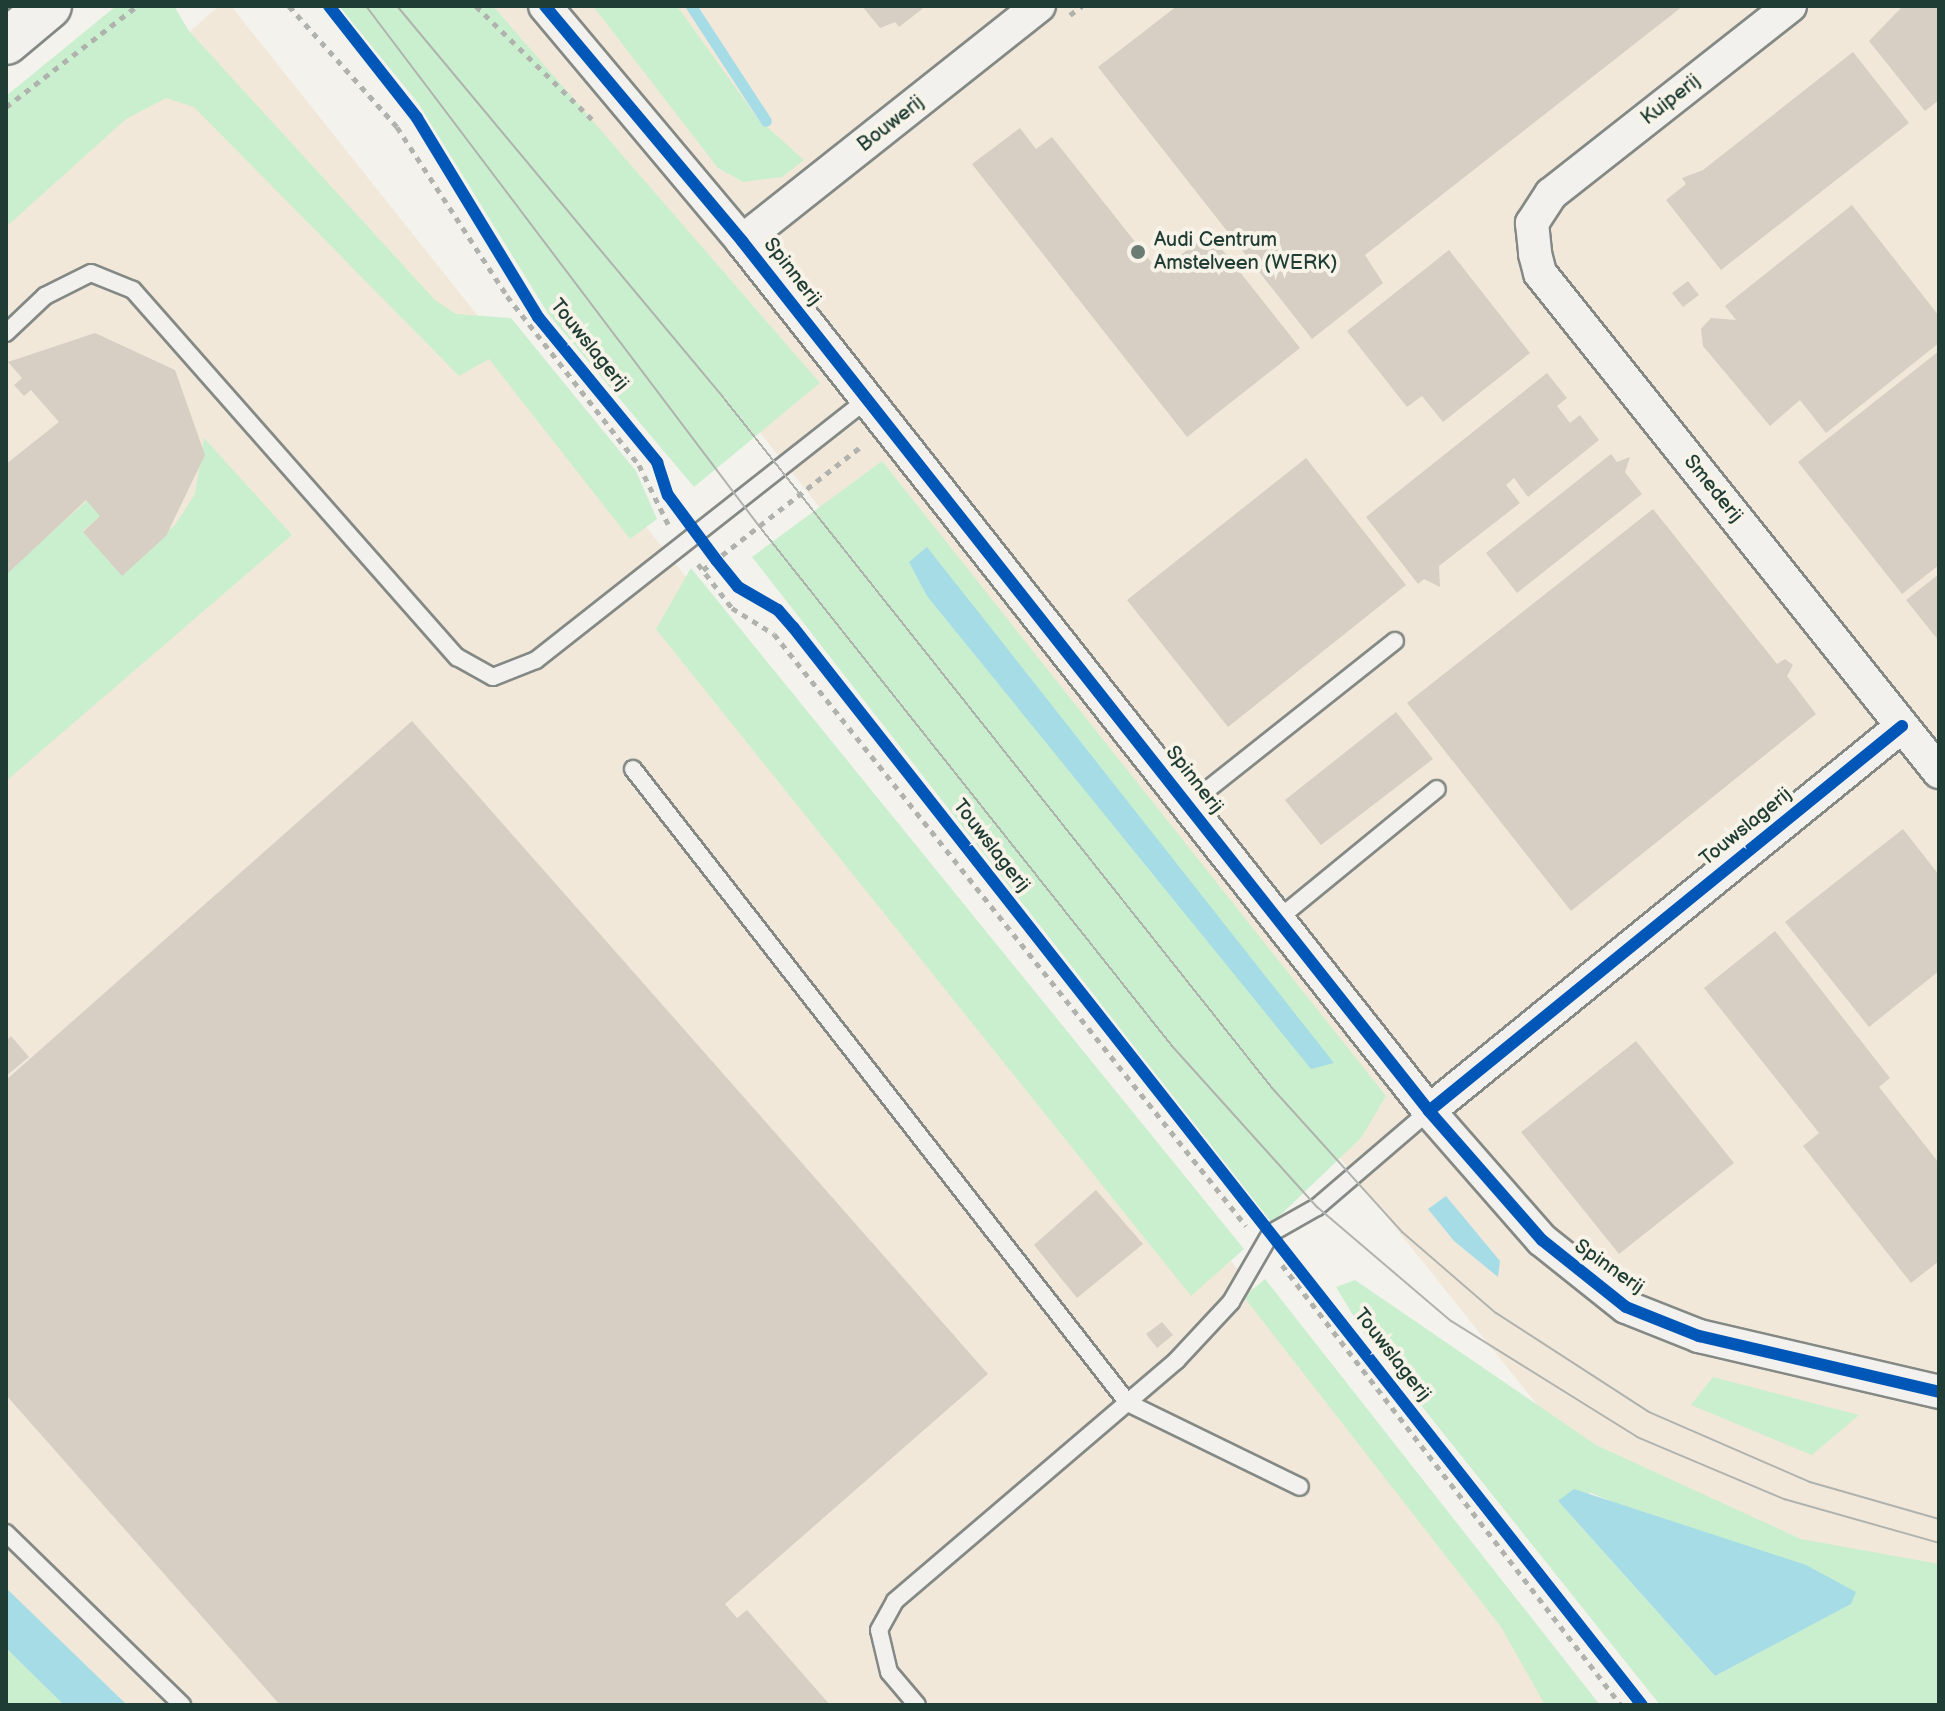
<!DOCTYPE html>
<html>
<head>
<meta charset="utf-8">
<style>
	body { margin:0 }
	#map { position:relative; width:1945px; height:1711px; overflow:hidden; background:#f4f2ec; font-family:"Balsamiq Sans",sans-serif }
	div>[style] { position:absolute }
	.built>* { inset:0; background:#f1e8da }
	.green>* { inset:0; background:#caefcf }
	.water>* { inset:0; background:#a6dce6 }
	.stream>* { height:11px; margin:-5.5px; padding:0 5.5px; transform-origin:5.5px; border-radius:5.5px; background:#a6dce6 }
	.building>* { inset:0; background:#d7cfc4 }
	.path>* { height:5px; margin-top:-2.5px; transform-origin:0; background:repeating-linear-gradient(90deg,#b0b2ae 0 6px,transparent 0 12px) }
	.roads { filter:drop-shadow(2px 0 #848985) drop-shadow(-2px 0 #848985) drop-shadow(0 2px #848985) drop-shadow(0 -2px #848985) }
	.service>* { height:16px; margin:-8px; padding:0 8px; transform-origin:8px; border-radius:8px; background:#f2f1ed }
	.minor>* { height:32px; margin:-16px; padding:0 16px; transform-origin:16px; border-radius:16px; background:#f2f1ed }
	.secondary>* { height:44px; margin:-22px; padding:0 22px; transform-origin:22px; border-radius:22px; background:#f2f1ed }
	.tram>* { height:2px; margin:-1px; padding:0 1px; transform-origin:1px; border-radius:1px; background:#b0b2ae }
	.cycleway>* { height:12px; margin:-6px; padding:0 6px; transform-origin:6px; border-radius:6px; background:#0057b8 }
	.dots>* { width:22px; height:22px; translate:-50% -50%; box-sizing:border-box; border:4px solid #f7f3e8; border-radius:50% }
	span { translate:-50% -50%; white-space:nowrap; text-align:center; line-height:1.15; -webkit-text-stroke:8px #f7f3e8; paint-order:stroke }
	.street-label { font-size:20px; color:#1f3d34 }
	.poi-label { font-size:20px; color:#1f3d34 }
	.left { translate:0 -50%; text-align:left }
	.frame { position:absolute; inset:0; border:8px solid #1f3d34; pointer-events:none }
</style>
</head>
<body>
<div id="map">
	<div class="built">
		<div style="clip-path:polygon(219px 6px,231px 6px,1585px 1705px,15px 1705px,6px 1696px,6px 191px)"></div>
		<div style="clip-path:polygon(419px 6px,1939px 6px,1939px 1687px,1777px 1705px)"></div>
	</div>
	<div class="green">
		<div style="clip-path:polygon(116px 6px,174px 6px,189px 31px,435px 300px,456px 314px,511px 318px,636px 471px,657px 519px,630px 539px,489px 359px,459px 376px,194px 107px,166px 98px,126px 119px,6px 227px,6px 96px)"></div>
		<div style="clip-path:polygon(339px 6px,493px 6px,820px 383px,694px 487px,549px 315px,418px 103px)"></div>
		<div style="clip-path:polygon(593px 6px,677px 6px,758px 119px,804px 160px,782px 177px,743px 182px,718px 168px)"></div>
		<div style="clip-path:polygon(204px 438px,292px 535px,6px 781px,6px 572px,88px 500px,101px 515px,83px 531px,119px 572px,175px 525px,195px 494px)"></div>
		<div style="clip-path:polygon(882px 461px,1386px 1096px,1361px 1138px,1272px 1223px,752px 557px)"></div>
		<div style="clip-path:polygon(691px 568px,1244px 1249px,1191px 1296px,656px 629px)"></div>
		<div style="clip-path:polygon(1265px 1279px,1600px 1705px,1545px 1705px,1501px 1627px,1244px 1297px)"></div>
		<div style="clip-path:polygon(evenodd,1355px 1280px,1596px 1445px,1801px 1539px,1939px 1564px,1939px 1705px,1660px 1705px,1365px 1335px,1336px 1287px,1355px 1280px,1591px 1493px,1652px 1518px,1855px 1592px,1850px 1604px,1715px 1676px,1558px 1501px,1591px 1493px)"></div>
		<div style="clip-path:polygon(1713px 1377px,1859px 1415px,1812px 1455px,1691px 1405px)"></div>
		<div style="clip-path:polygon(6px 1648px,64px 1705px,6px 1705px)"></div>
	</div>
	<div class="water">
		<div style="clip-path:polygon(927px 547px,1334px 1063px,1311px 1069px,927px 596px,909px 562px)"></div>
		<div style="clip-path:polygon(1446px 1196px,1500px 1261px,1498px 1277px,1454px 1241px,1428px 1209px)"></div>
		<div style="clip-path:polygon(1574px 1489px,1806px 1565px,1856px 1592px,1851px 1604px,1715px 1676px,1558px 1501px)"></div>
		<div style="clip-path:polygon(6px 1588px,127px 1705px,64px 1705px,6px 1648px)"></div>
	</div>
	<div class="stream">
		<div style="left:691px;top:6px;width:137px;rotate:56.9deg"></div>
	</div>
	<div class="building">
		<div style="clip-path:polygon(862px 6px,926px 6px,899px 27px,895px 22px,880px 28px)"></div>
		<div style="clip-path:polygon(1177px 6px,1683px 6px,1365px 255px,1383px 283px,1312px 339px,1098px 67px)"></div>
		<div style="clip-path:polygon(1903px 6px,1939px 6px,1939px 100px,1925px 111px,1869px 41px)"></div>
		<div style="clip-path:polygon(1853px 52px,1909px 123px,1721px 270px,1666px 200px,1686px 184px,1682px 178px,1703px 170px)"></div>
		<div style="clip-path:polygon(1020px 128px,1036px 149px,1052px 137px,1159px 272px,1209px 233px,1300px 348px,1187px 437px,972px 164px)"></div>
		<div style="clip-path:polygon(1852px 205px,1939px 316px,1939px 343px,1826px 433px,1800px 400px,1770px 426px,1703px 346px,1701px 329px,1711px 318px,1736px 320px,1725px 306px)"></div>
		<div style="clip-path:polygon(1449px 250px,1530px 353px,1443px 422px,1422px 396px,1407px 407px,1347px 331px)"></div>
		<div style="clip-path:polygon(1688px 281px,1699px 295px,1683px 307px,1672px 293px)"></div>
		<div style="clip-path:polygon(95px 333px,175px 370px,205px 455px,166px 536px,122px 576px,83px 532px,100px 516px,86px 500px,6px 575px,6px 464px,59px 422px,31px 390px,24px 396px,14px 385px,22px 378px,8px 362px)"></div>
		<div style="clip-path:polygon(1939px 351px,1939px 565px,1902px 594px,1798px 462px)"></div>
		<div style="clip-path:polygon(1547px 373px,1567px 398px,1557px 406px,1570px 423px,1580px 415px,1599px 440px,1528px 497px,1514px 478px,1506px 485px,1520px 503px,1439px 566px,1440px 587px,1424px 579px,1418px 584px,1366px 517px)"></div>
		<div style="clip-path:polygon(1611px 454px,1617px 462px,1630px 457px,1625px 472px,1642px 494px,1517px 593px,1486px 553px)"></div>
		<div style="clip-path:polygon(1306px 458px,1406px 585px,1228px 727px,1127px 600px)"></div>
		<div style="clip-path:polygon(1653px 509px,1777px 664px,1785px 659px,1793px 665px,1787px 676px,1816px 714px,1571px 911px,1407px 703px)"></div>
		<div style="clip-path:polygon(1939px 574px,1939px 641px,1906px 600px)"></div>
		<div style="clip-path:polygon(1396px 712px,1433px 759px,1321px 845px,1285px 800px)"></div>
		<div style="clip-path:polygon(412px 721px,988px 1374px,725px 1604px,737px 1618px,747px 1610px,830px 1705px,280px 1705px,6px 1395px,6px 1080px)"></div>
		<div style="clip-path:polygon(1903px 829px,1939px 875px,1939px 971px,1869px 1027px,1785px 922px)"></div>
		<div style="clip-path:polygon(1775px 931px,1890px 1078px,1879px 1087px,1939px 1163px,1939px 1261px,1911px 1283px,1803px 1146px,1819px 1133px,1704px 988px)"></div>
		<div style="clip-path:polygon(11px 1036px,29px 1057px,6px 1076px,6px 1041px)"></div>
		<div style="clip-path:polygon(1636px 1041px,1734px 1163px,1619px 1254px,1521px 1132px)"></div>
		<div style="clip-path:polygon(1096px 1190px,1143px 1244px,1077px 1298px,1034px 1245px)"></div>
		<div style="clip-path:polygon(1162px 1322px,1173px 1335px,1157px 1348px,1146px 1334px)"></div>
	</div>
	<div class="path">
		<div style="left:289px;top:6px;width:162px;rotate:48.2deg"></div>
		<div style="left:397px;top:127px;width:202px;rotate:56.9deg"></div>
		<div style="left:507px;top:296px;width:214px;rotate:52deg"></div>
		<div style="left:639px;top:465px;width:66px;rotate:63.8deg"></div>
		<div style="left:476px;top:6px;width:166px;rotate:44.3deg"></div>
		<div style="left:1070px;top:15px;width:15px;rotate:-37deg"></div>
		<div style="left:6px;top:107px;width:165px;rotate:-37.6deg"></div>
		<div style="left:698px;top:564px;width:56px;rotate:52.3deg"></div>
		<div style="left:732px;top:608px;width:49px;rotate:31.8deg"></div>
		<div style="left:774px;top:634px;width:757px;rotate:51.43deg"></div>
		<div style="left:703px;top:570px;width:203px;rotate:-38deg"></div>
		<div style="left:1282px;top:1265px;width:555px;rotate:52.39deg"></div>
	</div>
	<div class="roads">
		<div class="service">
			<div style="left:6px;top:333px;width:54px;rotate:-43.5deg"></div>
			<div style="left:45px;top:296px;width:51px;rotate:-26.6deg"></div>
			<div style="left:91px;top:273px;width:45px;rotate:22deg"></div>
			<div style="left:133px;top:290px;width:490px;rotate:48.6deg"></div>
			<div style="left:457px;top:657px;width:41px;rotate:29.1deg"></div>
			<div style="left:493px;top:677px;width:46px;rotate:-21.6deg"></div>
			<div style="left:536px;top:660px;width:420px;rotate:-38.2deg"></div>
			<div style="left:633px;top:769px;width:804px;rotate:52.02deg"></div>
			<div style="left:1128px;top:1403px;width:191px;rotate:26deg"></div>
			<div style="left:1188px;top:805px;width:264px;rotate:-38.4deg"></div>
			<div style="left:1278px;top:919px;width:205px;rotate:-39.3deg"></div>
			<div style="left:6px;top:1533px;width:246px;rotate:44.3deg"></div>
			<div style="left:917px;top:1705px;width:43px;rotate:-130.3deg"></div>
			<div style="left:889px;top:1672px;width:43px;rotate:-103.4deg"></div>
			<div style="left:879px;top:1630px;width:33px;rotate:-61deg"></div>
			<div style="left:895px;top:1601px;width:370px;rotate:-40.5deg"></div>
			<div style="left:1176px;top:1361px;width:81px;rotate:-47deg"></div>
			<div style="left:1231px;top:1302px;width:80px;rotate:-59.9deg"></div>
			<div style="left:1271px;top:1233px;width:53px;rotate:-29.5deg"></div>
			<div style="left:1317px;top:1207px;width:148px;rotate:-40.6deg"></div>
		</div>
		<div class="minor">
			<div style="left:545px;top:6px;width:307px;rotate:50deg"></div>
			<div style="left:742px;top:241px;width:1109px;rotate:51.7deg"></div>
			<div style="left:1429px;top:1111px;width:171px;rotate:48.8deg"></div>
			<div style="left:1542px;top:1240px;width:107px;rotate:38.6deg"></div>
			<div style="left:1626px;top:1307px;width:79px;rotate:21.7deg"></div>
			<div style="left:1699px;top:1336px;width:246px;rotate:13.1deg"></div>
			<div style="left:1790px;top:6px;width:304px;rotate:141.8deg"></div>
			<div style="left:1551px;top:194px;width:35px;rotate:123deg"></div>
			<div style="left:1532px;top:223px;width:31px;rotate:84deg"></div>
			<div style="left:1535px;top:254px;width:20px;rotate:75deg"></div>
			<div style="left:1540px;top:273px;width:639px;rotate:51.35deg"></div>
			<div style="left:742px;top:241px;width:379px;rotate:-38.4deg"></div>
			<div style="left:1429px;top:1111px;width:610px;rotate:-39.14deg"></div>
		</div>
		<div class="secondary">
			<div style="left:6px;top:42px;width:56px;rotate:-39.9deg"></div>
		</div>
	</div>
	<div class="tram">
		<div style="left:366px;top:6px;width:652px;rotate:52.92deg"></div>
		<div style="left:759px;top:526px;width:664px;rotate:51.54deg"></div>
		<div style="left:1172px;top:1046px;width:217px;rotate:48deg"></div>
		<div style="left:1317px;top:1207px;width:176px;rotate:40.4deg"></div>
		<div style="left:1451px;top:1321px;width:219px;rotate:31.9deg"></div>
		<div style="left:1637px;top:1437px;width:160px;rotate:22.9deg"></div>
		<div style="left:1784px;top:1499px;width:161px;rotate:15.8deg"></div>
		<div style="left:397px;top:6px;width:508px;rotate:50.19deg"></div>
		<div style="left:722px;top:396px;width:884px;rotate:51.52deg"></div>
		<div style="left:1272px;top:1088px;width:194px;rotate:47.9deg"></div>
		<div style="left:1402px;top:1232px;width:124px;rotate:40.8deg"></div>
		<div style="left:1496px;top:1313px;width:182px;rotate:32.9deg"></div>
		<div style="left:1649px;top:1412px;width:176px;rotate:23.5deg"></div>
		<div style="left:1810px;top:1482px;width:134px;rotate:16deg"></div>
	</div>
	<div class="cycleway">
		<div style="left:329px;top:6px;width:142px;rotate:51.8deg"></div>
		<div style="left:417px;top:118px;width:233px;rotate:58.7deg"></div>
		<div style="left:538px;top:317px;width:188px;rotate:50.6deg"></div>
		<div style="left:657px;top:462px;width:35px;rotate:72deg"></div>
		<div style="left:668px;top:495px;width:82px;rotate:53.4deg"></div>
		<div style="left:717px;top:561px;width:33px;rotate:51deg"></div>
		<div style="left:738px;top:587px;width:46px;rotate:29.9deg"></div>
		<div style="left:778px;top:610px;width:23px;rotate:49deg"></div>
		<div style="left:793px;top:627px;width:1372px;rotate:51.78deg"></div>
		<div style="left:545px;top:6px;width:307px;rotate:50deg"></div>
		<div style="left:742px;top:241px;width:1109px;rotate:51.7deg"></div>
		<div style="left:1429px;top:1111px;width:171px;rotate:48.8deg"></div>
		<div style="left:1542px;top:1240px;width:107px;rotate:38.6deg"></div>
		<div style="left:1626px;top:1307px;width:79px;rotate:21.7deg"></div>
		<div style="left:1699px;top:1336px;width:246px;rotate:13.1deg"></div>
		<div style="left:1429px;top:1111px;width:610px;rotate:-39.14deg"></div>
	</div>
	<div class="dots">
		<div style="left:1138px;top:252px;background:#6a7c74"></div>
	</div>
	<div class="street-label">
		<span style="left:1671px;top:100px;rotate:-38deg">Kuiperij</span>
		<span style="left:891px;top:124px;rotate:-38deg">Bouwerij</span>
		<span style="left:792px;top:272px;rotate:52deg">Spinnerij</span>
		<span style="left:589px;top:345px;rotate:51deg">Touwslagerij</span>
		<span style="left:1713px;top:489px;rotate:51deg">Smederij</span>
		<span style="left:1194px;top:780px;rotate:52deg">Spinnerij</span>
		<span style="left:1746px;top:827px;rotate:-39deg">Touwslagerij</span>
		<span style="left:991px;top:846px;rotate:52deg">Touwslagerij</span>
		<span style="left:1609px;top:1267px;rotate:35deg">Spinnerij</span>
		<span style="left:1392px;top:1355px;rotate:52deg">Touwslagerij</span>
	</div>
	<div class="poi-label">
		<span class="left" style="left:1154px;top:252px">Audi Centrum<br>Amstelveen (WERK)</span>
	</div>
	<div class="frame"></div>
</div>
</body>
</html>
